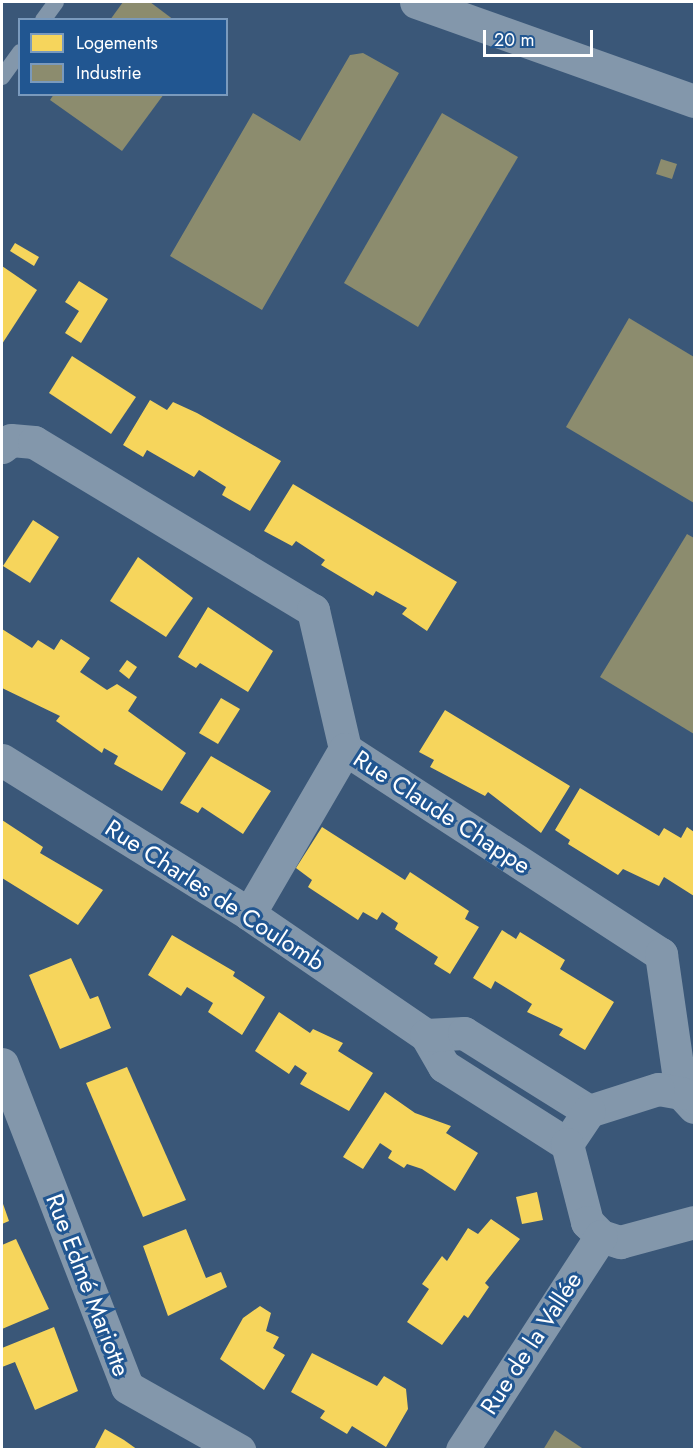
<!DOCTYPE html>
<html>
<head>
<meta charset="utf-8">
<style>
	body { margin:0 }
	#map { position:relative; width:696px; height:1451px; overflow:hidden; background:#3a5778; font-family:Jost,sans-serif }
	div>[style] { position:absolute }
	.homes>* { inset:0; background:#f6d55c }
	.industry>* { inset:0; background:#8c8c6e }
	.lane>* { height:16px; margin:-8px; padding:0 8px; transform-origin:8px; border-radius:8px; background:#8397ab }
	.street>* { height:33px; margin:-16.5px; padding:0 16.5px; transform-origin:16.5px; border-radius:16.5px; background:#8397ab }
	span { translate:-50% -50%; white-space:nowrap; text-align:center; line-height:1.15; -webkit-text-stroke:6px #215691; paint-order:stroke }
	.street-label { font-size:24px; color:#fff }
	.frame { position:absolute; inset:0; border:3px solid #fff; pointer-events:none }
	.legend { position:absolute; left:18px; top:18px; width:210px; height:78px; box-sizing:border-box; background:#215691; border:2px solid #7a9abd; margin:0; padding:8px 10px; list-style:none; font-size:18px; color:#fff }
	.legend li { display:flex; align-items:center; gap:12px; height:30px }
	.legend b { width:30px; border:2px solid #7a9abd }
	.scale { position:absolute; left:483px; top:30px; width:110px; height:27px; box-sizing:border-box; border:3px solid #fff; border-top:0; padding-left:8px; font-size:18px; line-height:21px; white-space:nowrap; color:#fff; -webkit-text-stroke:4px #215691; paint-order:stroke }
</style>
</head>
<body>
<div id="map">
	<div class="homes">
		<div style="clip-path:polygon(15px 243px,39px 257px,34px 266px,10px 251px)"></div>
		<div style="clip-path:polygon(2px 266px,37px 290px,2px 344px)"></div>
		<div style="clip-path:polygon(79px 281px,108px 299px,81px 343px,65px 333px,79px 311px,65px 302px)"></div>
		<div style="clip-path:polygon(72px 356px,136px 397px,111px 434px,49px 393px)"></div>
		<div style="clip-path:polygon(150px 400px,167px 410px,173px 402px,197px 413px,281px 461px,250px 511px,222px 495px,226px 487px,199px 470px,194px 477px,147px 450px,143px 457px,123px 445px)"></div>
		<div style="clip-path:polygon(293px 484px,457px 582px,427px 631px,402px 614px,407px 608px,376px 591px,373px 596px,321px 565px,325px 560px,296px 541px,292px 546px,264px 531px)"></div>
		<div style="clip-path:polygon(33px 520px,59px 537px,30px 583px,3px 566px)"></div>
		<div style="clip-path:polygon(138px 557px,193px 598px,166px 637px,110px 601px)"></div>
		<div style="clip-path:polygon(208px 607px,273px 651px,248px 692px,200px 663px,196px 668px,178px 657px)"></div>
		<div style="clip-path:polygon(2px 629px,32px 648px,38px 640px,54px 650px,61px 639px,90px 658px,80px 672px,107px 690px,117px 684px,137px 697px,128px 711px,186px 753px,162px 791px,114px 764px,118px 756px,104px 748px,102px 753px,56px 721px,60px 716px,2px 688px)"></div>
		<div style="clip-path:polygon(127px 660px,137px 667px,129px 679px,119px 671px)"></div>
		<div style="clip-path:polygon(221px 698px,240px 709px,218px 744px,199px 733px)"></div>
		<div style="clip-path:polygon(445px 710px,570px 786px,541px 833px,488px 792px,485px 796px,430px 767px,434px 760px,419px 752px)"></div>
		<div style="clip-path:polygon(211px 756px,271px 791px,243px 834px,202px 807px,198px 813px,180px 803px)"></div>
		<div style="clip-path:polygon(580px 788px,659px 836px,664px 828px,681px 838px,687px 827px,694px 832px,694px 896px,664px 877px,659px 886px,623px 869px,618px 875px,568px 844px,570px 840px,555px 830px)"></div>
		<div style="clip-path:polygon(2px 820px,43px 847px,40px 853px,103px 890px,78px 925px,2px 878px)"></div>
		<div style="clip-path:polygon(322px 827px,405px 880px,410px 872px,469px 911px,465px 919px,479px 927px,450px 974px,434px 964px,438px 957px,395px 929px,398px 923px,382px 912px,377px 920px,363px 912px,358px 920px,308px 887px,312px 880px,296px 868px)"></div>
		<div style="clip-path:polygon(502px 930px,516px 939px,520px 932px,565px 960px,560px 969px,614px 1002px,585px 1050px,559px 1035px,563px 1029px,527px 1012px,532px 1004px,495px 981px,491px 989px,473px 978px)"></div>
		<div style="clip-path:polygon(172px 935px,235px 972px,233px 976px,265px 997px,242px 1035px,208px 1012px,213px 1003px,187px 987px,181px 996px,148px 975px)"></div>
		<div style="clip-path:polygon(71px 958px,90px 999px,98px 996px,111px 1028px,60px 1049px,29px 975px)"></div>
		<div style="clip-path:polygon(279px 1012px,310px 1033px,313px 1029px,343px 1043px,338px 1051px,373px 1073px,349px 1111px,300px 1084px,307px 1073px,295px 1065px,289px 1074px,255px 1051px)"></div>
		<div style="clip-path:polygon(127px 1067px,186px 1200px,143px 1217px,86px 1083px)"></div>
		<div style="clip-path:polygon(385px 1092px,415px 1113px,451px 1126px,446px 1133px,478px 1153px,455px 1191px,422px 1169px,407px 1164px,404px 1168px,388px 1158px,392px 1151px,380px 1143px,363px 1169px,343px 1157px)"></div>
		<div style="clip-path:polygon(537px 1192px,543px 1220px,522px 1224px,516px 1197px)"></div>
		<div style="clip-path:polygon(2px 1201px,9px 1221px,2px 1224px)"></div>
		<div style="clip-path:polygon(491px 1219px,520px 1239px,485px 1283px,489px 1287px,468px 1318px,464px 1315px,442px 1345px,407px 1322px,429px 1289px,422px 1284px,442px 1256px,447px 1261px,468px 1228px,478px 1234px)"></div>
		<div style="clip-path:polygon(186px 1229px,206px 1278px,221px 1272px,227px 1287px,168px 1316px,143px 1246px)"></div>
		<div style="clip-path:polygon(16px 1239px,49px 1309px,2px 1329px,2px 1245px)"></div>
		<div style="clip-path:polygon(260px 1306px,271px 1313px,266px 1331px,279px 1337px,273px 1348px,285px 1355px,264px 1390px,220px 1359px,243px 1318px)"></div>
		<div style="clip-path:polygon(54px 1327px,78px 1391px,35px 1410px,15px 1362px,2px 1367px,2px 1348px)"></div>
		<div style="clip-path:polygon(312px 1353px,377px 1386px,384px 1376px,406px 1389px,408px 1409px,386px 1447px,352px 1426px,347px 1434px,320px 1418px,325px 1411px,291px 1392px)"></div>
		<div style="clip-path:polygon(105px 1429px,124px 1440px,138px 1450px,94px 1450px)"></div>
	</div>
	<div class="industry">
		<div style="clip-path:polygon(123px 2px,150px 2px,174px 20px,110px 20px)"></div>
		<div style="clip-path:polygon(363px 53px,399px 73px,262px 310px,170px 256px,253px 113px,300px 141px,350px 55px)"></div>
		<div style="clip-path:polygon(54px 94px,164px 94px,122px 151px,50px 100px)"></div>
		<div style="clip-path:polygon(442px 113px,518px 157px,418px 327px,344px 283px)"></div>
		<div style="clip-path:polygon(661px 159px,677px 164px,672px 179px,656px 174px)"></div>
		<div style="clip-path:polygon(629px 318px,694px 357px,694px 503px,566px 427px)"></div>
		<div style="clip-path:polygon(687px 534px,694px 538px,694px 734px,600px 677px)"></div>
		<div style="clip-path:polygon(555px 1430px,585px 1450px,543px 1450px)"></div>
	</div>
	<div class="lane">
		<div style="left:43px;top:20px;width:22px;rotate:-54deg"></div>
		<div style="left:2px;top:77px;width:31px;rotate:-54deg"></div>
	</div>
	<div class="street">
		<div style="left:416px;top:2px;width:295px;rotate:19.6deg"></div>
		<div style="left:2px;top:447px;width:11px;rotate:-38deg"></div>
		<div style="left:11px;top:440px;width:23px;rotate:5deg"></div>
		<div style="left:34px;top:442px;width:326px;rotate:31.1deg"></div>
		<div style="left:313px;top:610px;width:143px;rotate:77deg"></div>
		<div style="left:345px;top:749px;width:377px;rotate:33deg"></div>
		<div style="left:661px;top:954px;width:140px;rotate:81.8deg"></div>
		<div style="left:2px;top:760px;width:291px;rotate:31.9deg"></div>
		<div style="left:249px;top:914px;width:214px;rotate:34.4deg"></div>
		<div style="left:426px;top:1035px;width:36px;rotate:60deg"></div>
		<div style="left:444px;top:1066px;width:146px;rotate:32.4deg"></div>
		<div style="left:249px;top:914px;width:191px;rotate:-59.8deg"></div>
		<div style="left:426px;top:1035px;width:38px;rotate:-3deg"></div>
		<div style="left:464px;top:1033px;width:147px;rotate:32deg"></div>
		<div style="left:2px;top:1064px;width:346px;rotate:68.8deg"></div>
		<div style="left:127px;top:1387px;width:129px;rotate:29.4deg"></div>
		<div style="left:694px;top:1107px;width:19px;rotate:-133deg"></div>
		<div style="left:681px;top:1093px;width:23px;rotate:-170deg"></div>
		<div style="left:658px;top:1089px;width:72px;rotate:162.3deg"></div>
		<div style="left:589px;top:1111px;width:40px;rotate:124deg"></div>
		<div style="left:567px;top:1144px;width:81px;rotate:75.6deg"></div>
		<div style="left:587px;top:1222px;width:20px;rotate:45deg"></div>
		<div style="left:601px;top:1236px;width:20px;rotate:18deg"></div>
		<div style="left:620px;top:1242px;width:77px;rotate:-15.1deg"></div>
		<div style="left:462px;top:1450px;width:255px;rotate:-57deg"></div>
	</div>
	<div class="street-label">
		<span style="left:442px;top:812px;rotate:33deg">Rue Claude Chappe</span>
		<span style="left:215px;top:895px;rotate:33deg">Rue Charles de Coulomb</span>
		<span style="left:88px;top:1285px;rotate:69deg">Rue Edmé Mariotte</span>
		<span style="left:531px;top:1343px;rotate:-57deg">Rue de la Vallée</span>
	</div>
	<div class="frame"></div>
	<ul class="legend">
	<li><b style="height:16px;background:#f6d55c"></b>Logements</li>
	<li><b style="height:16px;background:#8c8c6e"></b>Industrie</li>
	</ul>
	<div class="scale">20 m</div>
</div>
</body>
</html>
